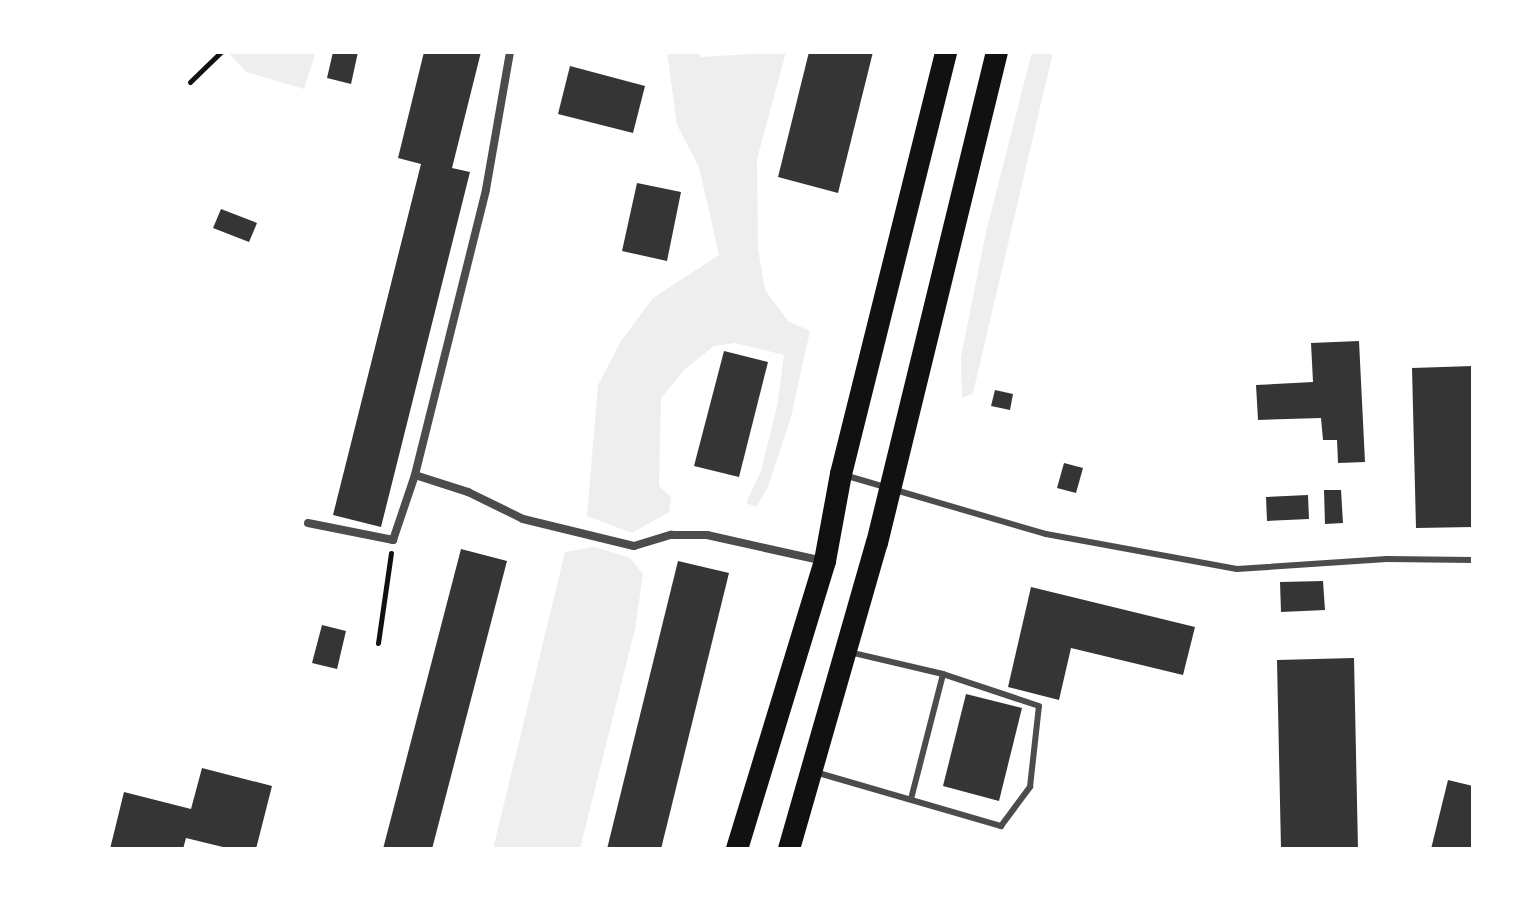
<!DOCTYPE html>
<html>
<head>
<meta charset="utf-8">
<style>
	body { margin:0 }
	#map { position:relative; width:1525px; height:901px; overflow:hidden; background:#fff; font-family:"Source Sans 3",sans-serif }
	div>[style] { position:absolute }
	.green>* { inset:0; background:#eee }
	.building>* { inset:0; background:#353535 }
	.path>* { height:5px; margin:-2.5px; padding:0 2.5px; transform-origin:2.5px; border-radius:2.5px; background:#111 }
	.service>* { height:6px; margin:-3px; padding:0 3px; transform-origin:3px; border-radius:3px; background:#4c4c4c }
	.minor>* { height:8px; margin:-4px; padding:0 4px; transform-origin:4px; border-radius:4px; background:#4c4c4c }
	.trunk>* { height:22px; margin:-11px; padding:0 11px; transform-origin:11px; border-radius:11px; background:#111 }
	span { translate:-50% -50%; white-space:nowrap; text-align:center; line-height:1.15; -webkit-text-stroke:6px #fff; paint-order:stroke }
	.frame { position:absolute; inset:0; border:54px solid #fff; pointer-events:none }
</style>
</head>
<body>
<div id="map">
	<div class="green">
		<div style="clip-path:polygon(316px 52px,304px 89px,246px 72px,230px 54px)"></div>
		<div style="clip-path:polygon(667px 52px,698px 52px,701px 57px,786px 52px,757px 159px,758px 249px,765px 290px,788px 321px,810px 331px,791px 417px,768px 487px,756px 507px,746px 503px,761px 471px,777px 407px,784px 355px,735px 343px,714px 346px,685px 369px,661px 398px,659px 486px,671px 497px,669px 512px,632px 533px,587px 516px,598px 385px,621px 341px,653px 298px,719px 255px,699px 167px,677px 125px)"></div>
		<div style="clip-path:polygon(1032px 52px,1053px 52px,973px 393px,962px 398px,961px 357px,986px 232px)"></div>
		<div style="clip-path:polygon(595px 547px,630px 558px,643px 574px,635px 629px,580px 849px,493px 849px,565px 552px)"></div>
	</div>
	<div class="building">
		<div style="clip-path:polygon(333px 52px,358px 52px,351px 84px,327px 78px)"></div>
		<div style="clip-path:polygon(424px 52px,481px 52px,452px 168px,470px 172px,381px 527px,333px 515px,421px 164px,398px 158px)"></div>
		<div style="clip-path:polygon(809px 52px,873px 52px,838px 193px,778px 177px)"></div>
		<div style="clip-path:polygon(570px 66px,645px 86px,633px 133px,558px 114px)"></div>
		<div style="clip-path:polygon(637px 183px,681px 192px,667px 261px,622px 251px)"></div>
		<div style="clip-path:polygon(221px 209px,257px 223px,249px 242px,213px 228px)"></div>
		<div style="clip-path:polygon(1359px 341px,1365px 462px,1338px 463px,1337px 440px,1323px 440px,1321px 418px,1258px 420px,1256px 385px,1313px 382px,1311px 343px)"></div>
		<div style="clip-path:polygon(724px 351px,768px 362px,739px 477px,694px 466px)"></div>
		<div style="clip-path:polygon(1473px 366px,1473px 527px,1416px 528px,1412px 368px)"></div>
		<div style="clip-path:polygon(995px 390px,1013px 394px,1010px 410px,991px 406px)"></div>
		<div style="clip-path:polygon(1064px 463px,1083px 468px,1076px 493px,1057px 488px)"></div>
		<div style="clip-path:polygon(1324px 490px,1341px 490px,1343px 523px,1325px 524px)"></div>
		<div style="clip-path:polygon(1308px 495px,1309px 519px,1267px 521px,1266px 497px)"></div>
		<div style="clip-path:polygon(461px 549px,507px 561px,432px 849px,383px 849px)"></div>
		<div style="clip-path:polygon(678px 561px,729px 573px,661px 849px,607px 849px)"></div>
		<div style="clip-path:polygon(1323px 581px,1325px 610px,1281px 612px,1280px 582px)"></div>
		<div style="clip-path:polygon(1031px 587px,1195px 627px,1183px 675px,1071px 648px,1059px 700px,1008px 687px)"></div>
		<div style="clip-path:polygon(322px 625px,346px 631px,337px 669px,312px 663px)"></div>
		<div style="clip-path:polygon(1354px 658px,1358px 849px,1281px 849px,1277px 660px)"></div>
		<div style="clip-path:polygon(966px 694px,1022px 708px,999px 801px,943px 786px)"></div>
		<div style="clip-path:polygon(202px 768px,272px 786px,256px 849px,231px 849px,186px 838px,183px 849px,110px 849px,124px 792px,191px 809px)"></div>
		<div style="clip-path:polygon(1448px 780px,1473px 786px,1473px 849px,1431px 849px)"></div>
	</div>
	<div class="path">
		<div style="left:190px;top:82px;width:43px;rotate:-44.1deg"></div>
		<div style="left:378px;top:643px;width:91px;rotate:-81.8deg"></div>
	</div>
	<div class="service">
		<div style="left:844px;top:475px;width:210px;rotate:16.3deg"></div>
		<div style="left:1046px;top:534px;width:194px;rotate:10.4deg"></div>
		<div style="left:1237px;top:569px;width:150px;rotate:-3.8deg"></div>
		<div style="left:1387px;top:559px;width:86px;rotate:0.7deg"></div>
		<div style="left:815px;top:772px;width:194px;rotate:16.2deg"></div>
		<div style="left:1001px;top:826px;width:49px;rotate:-53.4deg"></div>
		<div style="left:1030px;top:787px;width:81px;rotate:-83.7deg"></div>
		<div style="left:1039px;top:706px;width:101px;rotate:-161.6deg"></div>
		<div style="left:943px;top:674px;width:97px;rotate:-166.8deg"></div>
		<div style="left:911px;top:799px;width:129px;rotate:-75.6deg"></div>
	</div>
	<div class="minor">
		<div style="left:510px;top:52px;width:140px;rotate:99.9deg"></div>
		<div style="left:486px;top:190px;width:294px;rotate:104deg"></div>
		<div style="left:415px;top:475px;width:56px;rotate:17.8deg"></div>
		<div style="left:468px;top:492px;width:61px;rotate:26.1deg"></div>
		<div style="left:523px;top:519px;width:114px;rotate:13.7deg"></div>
		<div style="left:634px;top:546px;width:39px;rotate:-17deg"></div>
		<div style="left:671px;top:535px;width:36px"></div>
		<div style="left:707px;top:535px;width:119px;rotate:12.6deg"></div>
		<div style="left:308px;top:523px;width:87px;rotate:11.3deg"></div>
		<div style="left:393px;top:540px;width:69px;rotate:-71.3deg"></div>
	</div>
	<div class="trunk">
		<div style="left:737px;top:849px;width:301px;rotate:-73deg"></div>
		<div style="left:825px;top:561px;width:88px;rotate:-79.6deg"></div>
		<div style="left:841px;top:474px;width:435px;rotate:-76deg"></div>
		<div style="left:789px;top:849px;width:318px;rotate:-74deg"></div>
		<div style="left:877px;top:543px;width:505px;rotate:-76.27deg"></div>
	</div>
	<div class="frame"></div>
</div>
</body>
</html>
